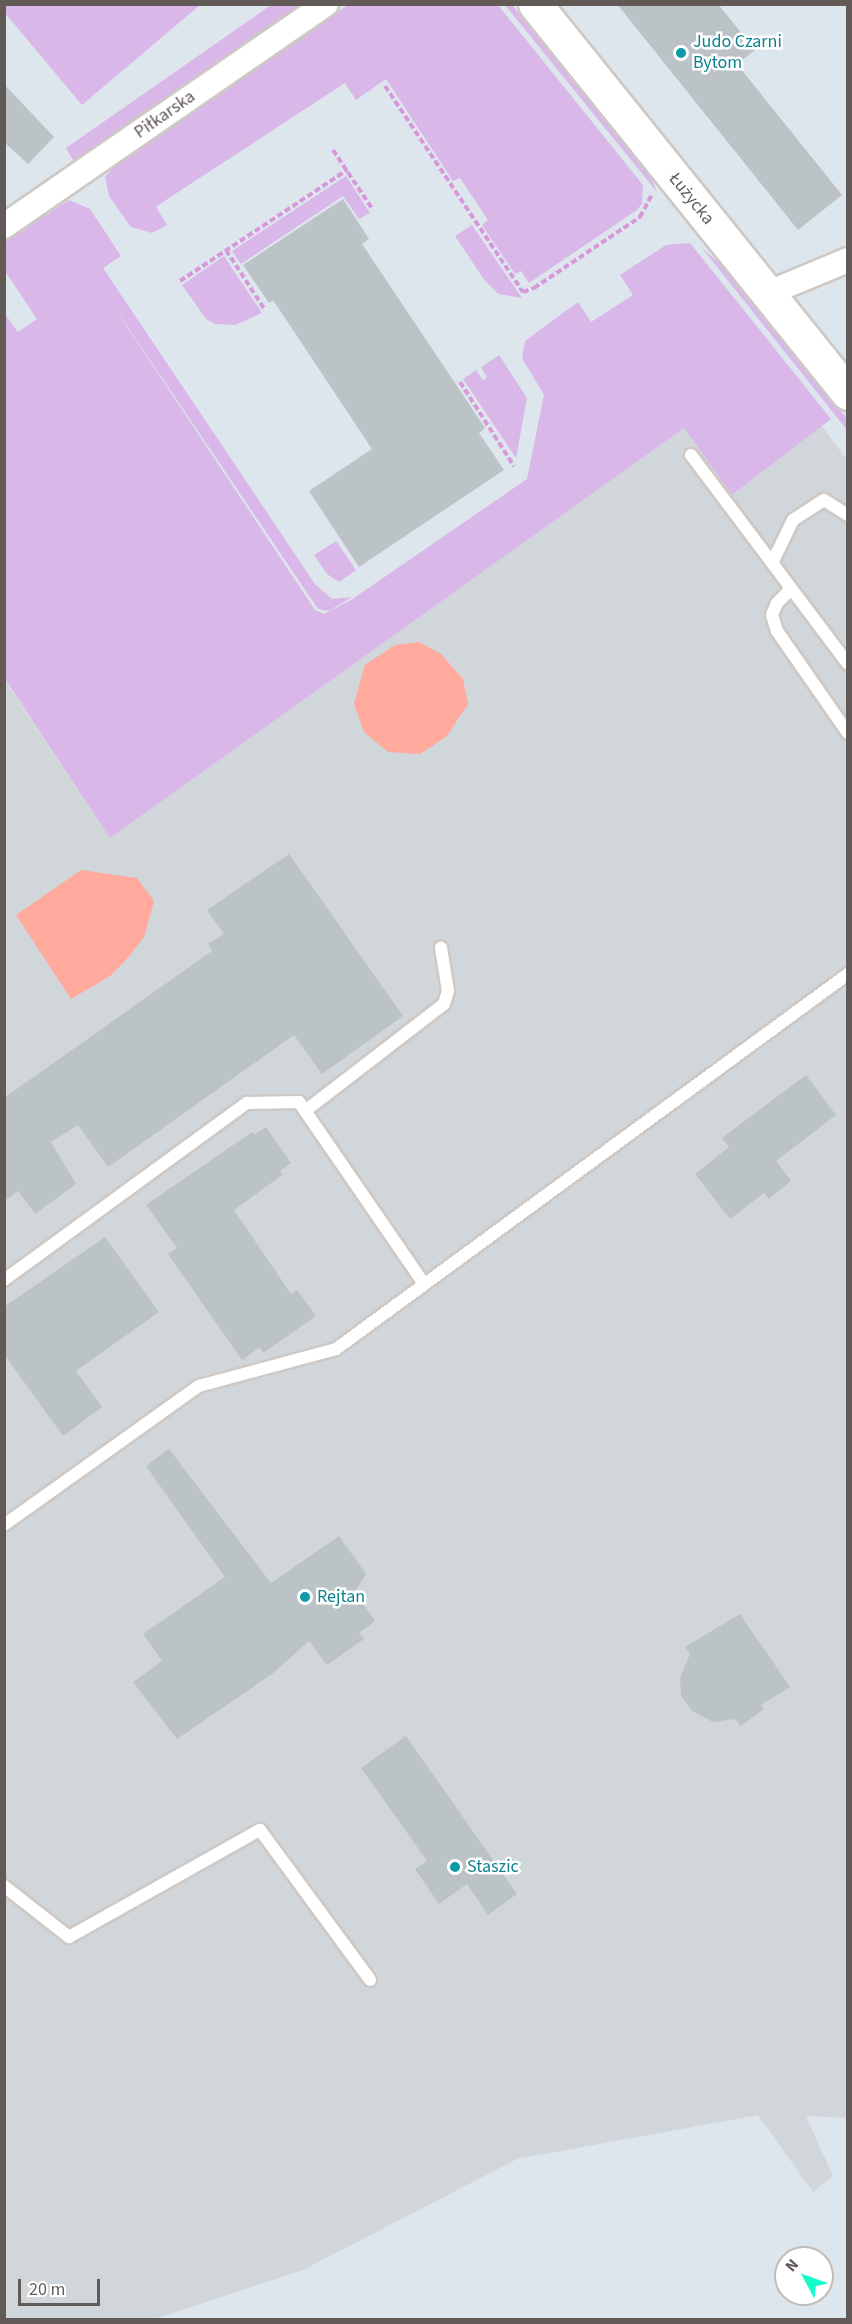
<!DOCTYPE html>
<html>
<head>
<meta charset="utf-8">
<style>
	body { margin:0 }
	#map { position:relative; width:852px; height:2324px; overflow:hidden; background:#dee6ed; font-family:"Source Sans 3",sans-serif }
	div>[style] { position:absolute }
	.industrial>* { inset:0; background:#d1d6db }
	.green>* { inset:0; background:#d9b7e8 }
	.water>* { inset:0; background:#ffaa9c }
	.building>* { inset:0; background:#bbc3c7 }
	.path>* { height:4px; margin-top:-2px; transform-origin:0; background:repeating-linear-gradient(90deg,#d998db 0 6px,transparent 0 9px) }
	.roads { filter:drop-shadow(2px 0 #cec9c5) drop-shadow(-2px 0 #cec9c5) drop-shadow(0 2px #cec9c5) drop-shadow(0 -2px #cec9c5) }
	.lane>* { height:12px; margin:-6px; padding:0 6px; transform-origin:6px; border-radius:6px; background:#fff }
	.street>* { height:24px; margin:-12px; padding:0 12px; transform-origin:12px; border-radius:12px; background:#fff }
	.secondary>* { height:33px; margin:-16.5px; padding:0 16.5px; transform-origin:16.5px; border-radius:16.5px; background:#fff }
	.dots>* { width:16px; height:16px; translate:-50% -50%; box-sizing:border-box; border:3px solid #fff; border-radius:50% }
	span { translate:-50% -50%; white-space:nowrap; text-align:center; line-height:1.15; -webkit-text-stroke:5px #fff; paint-order:stroke }
	.culture-label { font-size:18px; color:#0d838f }
	.left { translate:0 -50%; text-align:left }
	.street-label { font-size:18px; color:#615a57 }
	.frame { position:absolute; inset:0; border:6px solid #615a57; pointer-events:none }
	.north { position:absolute; left:774px; top:2246px; width:60px; height:60px; box-sizing:border-box; background:#fff; border:2px solid #c0bdbc; border-radius:50%; rotate:311deg; font-size:16px; font-weight:700; line-height:24px; text-align:center; color:#615a57 }
	.north::after { content:''; display:block; margin:auto; width:21px; height:27px; background:#15fbc9; clip-path:polygon(50% 0,100% 100%,50% 72%,0 100%) }
	.scale { position:absolute; left:18px; top:2279px; width:82px; height:27px; box-sizing:border-box; border:3px solid #615a57; border-top:0; padding-left:8px; font-size:18px; line-height:21px; white-space:nowrap; color:#615a57; -webkit-text-stroke:4px #fff; paint-order:stroke }
</style>
</head>
<body>
<div id="map">
	<div class="industrial">
		<div style="clip-path:polygon(822px 426px,847px 460px,848px 2118px,806px 2116px,833px 2176px,813px 2192px,758px 2115px,517px 2159px,303px 2270px,155px 2319px,5px 2319px,4px 679px,110px 838px,684px 428px,732px 495px)"></div>
	</div>
	<div class="green">
		<div style="clip-path:polygon(4px 5px,5px 4px,200px 5px,82px 105px,5px 13px)"></div>
		<div style="clip-path:polygon(271px 5px,301px 5px,74px 162px,66px 148px)"></div>
		<div style="clip-path:polygon(498px 5px,643px 185px,642px 204px,637px 210px,529px 283px,521px 271px,515px 274px,482px 225px,488px 220px,460px 178px,453px 181px,386px 79px,356px 100px,345px 83px,172px 196px,156px 207px,167px 225px,152px 233px,131px 227px,109px 196px,105px 177px,117px 163px,348px 5px)"></div>
		<div style="clip-path:polygon(505px 5px,512px 5px,649px 173px,657px 192px)"></div>
		<div style="clip-path:polygon(346px 176px,370px 213px,359px 219px,343px 196px,241px 264px,232px 251px)"></div>
		<div style="clip-path:polygon(69px 200px,90px 209px,121px 256px,103px 268px,315px 584px,332px 599px,352px 597px,329px 611px,318px 609px,96px 280px,315px 610px,324px 614px,351px 600px,527px 479px,544px 395px,522px 358px,525px 341px,578px 302px,591px 322px,622px 302px,633px 295px,620px 275px,666px 245px,690px 243px,831px 419px,732px 495px,684px 428px,110px 838px,5px 679px,5px 314px,18px 332px,37px 319px,5px 271px,5px 242px)"></div>
		<div style="clip-path:polygon(472px 225px,522px 298px,498px 294px,483px 278px,455px 236px)"></div>
		<div style="clip-path:polygon(702px 248px,727px 270px,813px 374px,847px 419px,847px 430px)"></div>
		<div style="clip-path:polygon(224px 256px,262px 313px,235px 325px,215px 324px,206px 319px,182px 285px)"></div>
		<div style="clip-path:polygon(499px 355px,527px 398px,516px 458px,463px 379px,476px 370px,483px 380px,487px 378px,481px 367px)"></div>
		<div style="clip-path:polygon(336px 541px,356px 570px,339px 582px,327px 574px,314px 555px)"></div>
	</div>
	<div class="water">
		<div style="clip-path:polygon(419px 642px,441px 654px,463px 679px,468px 704px,446px 737px,420px 754px,388px 752px,364px 732px,354px 704px,365px 665px,395px 645px)"></div>
		<div style="clip-path:polygon(81px 870px,137px 878px,154px 901px,144px 937px,126px 960px,110px 976px,71px 999px,16px 915px)"></div>
	</div>
	<div class="building">
		<div style="clip-path:polygon(617px 4px,718px 4px,755px 50px,737px 64px,842px 195px,798px 230px)"></div>
		<div style="clip-path:polygon(4px 84px,54px 137px,28px 164px,4px 142px)"></div>
		<div style="clip-path:polygon(343px 199px,369px 239px,362px 244px,485px 428px,479px 433px,504px 470px,359px 567px,309px 491px,372px 449px,273px 300px,269px 303px,243px 265px)"></div>
		<div style="clip-path:polygon(289px 854px,403px 1016px,322px 1074px,294px 1035px,108px 1167px,78px 1125px,51px 1142px,76px 1184px,35px 1214px,18px 1191px,4px 1201px,4px 1098px,212px 951px,208px 944px,224px 934px,207px 910px)"></div>
		<div style="clip-path:polygon(806px 1075px,836px 1115px,776px 1161px,791px 1181px,769px 1199px,764px 1193px,730px 1219px,695px 1174px,729px 1147px,722px 1138px)"></div>
		<div style="clip-path:polygon(266px 1127px,291px 1163px,280px 1171px,282px 1175px,234px 1210px,291px 1294px,297px 1290px,316px 1316px,263px 1353px,260px 1347px,242px 1360px,168px 1254px,177px 1248px,146px 1205px,252px 1132px,254px 1135px)"></div>
		<div style="clip-path:polygon(105px 1237px,159px 1312px,76px 1371px,102px 1407px,63px 1436px,4px 1354px,4px 1307px)"></div>
		<div style="clip-path:polygon(169px 1449px,271px 1583px,339px 1536px,366px 1574px,355px 1592px,375px 1621px,359px 1633px,364px 1639px,327px 1665px,309px 1641px,272px 1674px,177px 1739px,133px 1682px,162px 1661px,143px 1634px,225px 1577px,146px 1466px)"></div>
		<div style="clip-path:polygon(740px 1614px,790px 1687px,761px 1705px,764px 1709px,741px 1726px,735px 1719px,713px 1722px,692px 1711px,681px 1696px,680px 1678px,690px 1654px,685px 1647px)"></div>
		<div style="clip-path:polygon(406px 1736px,517px 1894px,488px 1915px,467px 1884px,439px 1904px,415px 1869px,427px 1861px,361px 1768px)"></div>
	</div>
	<div class="path">
		<div style="left:385px;top:86px;width:248px;rotate:56.2deg"></div>
		<div style="left:523px;top:292px;width:12px;rotate:-20deg"></div>
		<div style="left:534px;top:288px;width:128px;rotate:-33.8deg"></div>
		<div style="left:640px;top:217px;width:24px;rotate:-62deg"></div>
		<div style="left:333px;top:150px;width:72px;rotate:56.3deg"></div>
		<div style="left:226px;top:250px;width:72px;rotate:57deg"></div>
		<div style="left:180px;top:281px;width:201px;rotate:-33.6deg"></div>
		<div style="left:460px;top:382px;width:100px;rotate:57.3deg"></div>
	</div>
	<div class="roads">
		<div class="lane">
			<div style="left:691px;top:455px;width:261px;rotate:53.1deg"></div>
			<div style="left:772px;top:563px;width:48px;rotate:-64deg"></div>
			<div style="left:793px;top:520px;width:37px;rotate:-33deg"></div>
			<div style="left:824px;top:500px;width:28px;rotate:32deg"></div>
			<div style="left:791px;top:589px;width:20px;rotate:135deg"></div>
			<div style="left:777px;top:603px;width:13px;rotate:113deg"></div>
			<div style="left:772px;top:615px;width:17px;rotate:73deg"></div>
			<div style="left:777px;top:631px;width:124px;rotate:55.2deg"></div>
			<div style="left:305px;top:1111px;width:175px;rotate:-37.6deg"></div>
			<div style="left:444px;top:1004px;width:14px;rotate:-73deg"></div>
			<div style="left:448px;top:991px;width:44px;rotate:-99.2deg"></div>
			<div style="left:4px;top:1280px;width:301px;rotate:-36.1deg"></div>
			<div style="left:247px;top:1103px;width:52px;rotate:-1.1deg"></div>
			<div style="left:299px;top:1102px;width:221px;rotate:55.5deg"></div>
			<div style="left:4px;top:1525px;width:239px;rotate:-35.5deg"></div>
			<div style="left:199px;top:1386px;width:142px;rotate:-15.1deg"></div>
			<div style="left:336px;top:1349px;width:635px;rotate:-36.22deg"></div>
			<div style="left:4px;top:1886px;width:83px;rotate:38.1deg"></div>
			<div style="left:69px;top:1937px;width:219px;rotate:-29.3deg"></div>
			<div style="left:260px;top:1830px;width:186px;rotate:53.7deg"></div>
		</div>
		<div class="street">
			<div style="left:4px;top:226px;width:391px;rotate:-34.6deg"></div>
			<div style="left:770px;top:297px;width:16px;rotate:-38deg"></div>
			<div style="left:783px;top:287px;width:70px;rotate:-22.6deg"></div>
		</div>
		<div class="secondary">
			<div style="left:535px;top:4px;width:499px;rotate:51.2deg"></div>
		</div>
	</div>
	<div class="dots">
		<div style="left:681px;top:53px;background:#0f9aa8"></div>
		<div style="left:305px;top:1597px;background:#0f9aa8"></div>
		<div style="left:455px;top:1867px;background:#0f9aa8"></div>
	</div>
	<div class="culture-label">
		<span class="left" style="left:693px;top:53px">Judo Czarni<br>Bytom</span>
		<span class="left" style="left:317px;top:1597px">Rejtan</span>
		<span class="left" style="left:467px;top:1867px">Staszic</span>
	</div>
	<div class="street-label">
		<span style="left:165px;top:115px;rotate:-35deg">Piłkarska</span>
		<span style="left:691px;top:199px;rotate:51deg">Łużycka</span>
	</div>
	<div class="frame"></div>
	<div class="north">N</div>
	<div class="scale">20 m</div>
</div>
</body>
</html>
